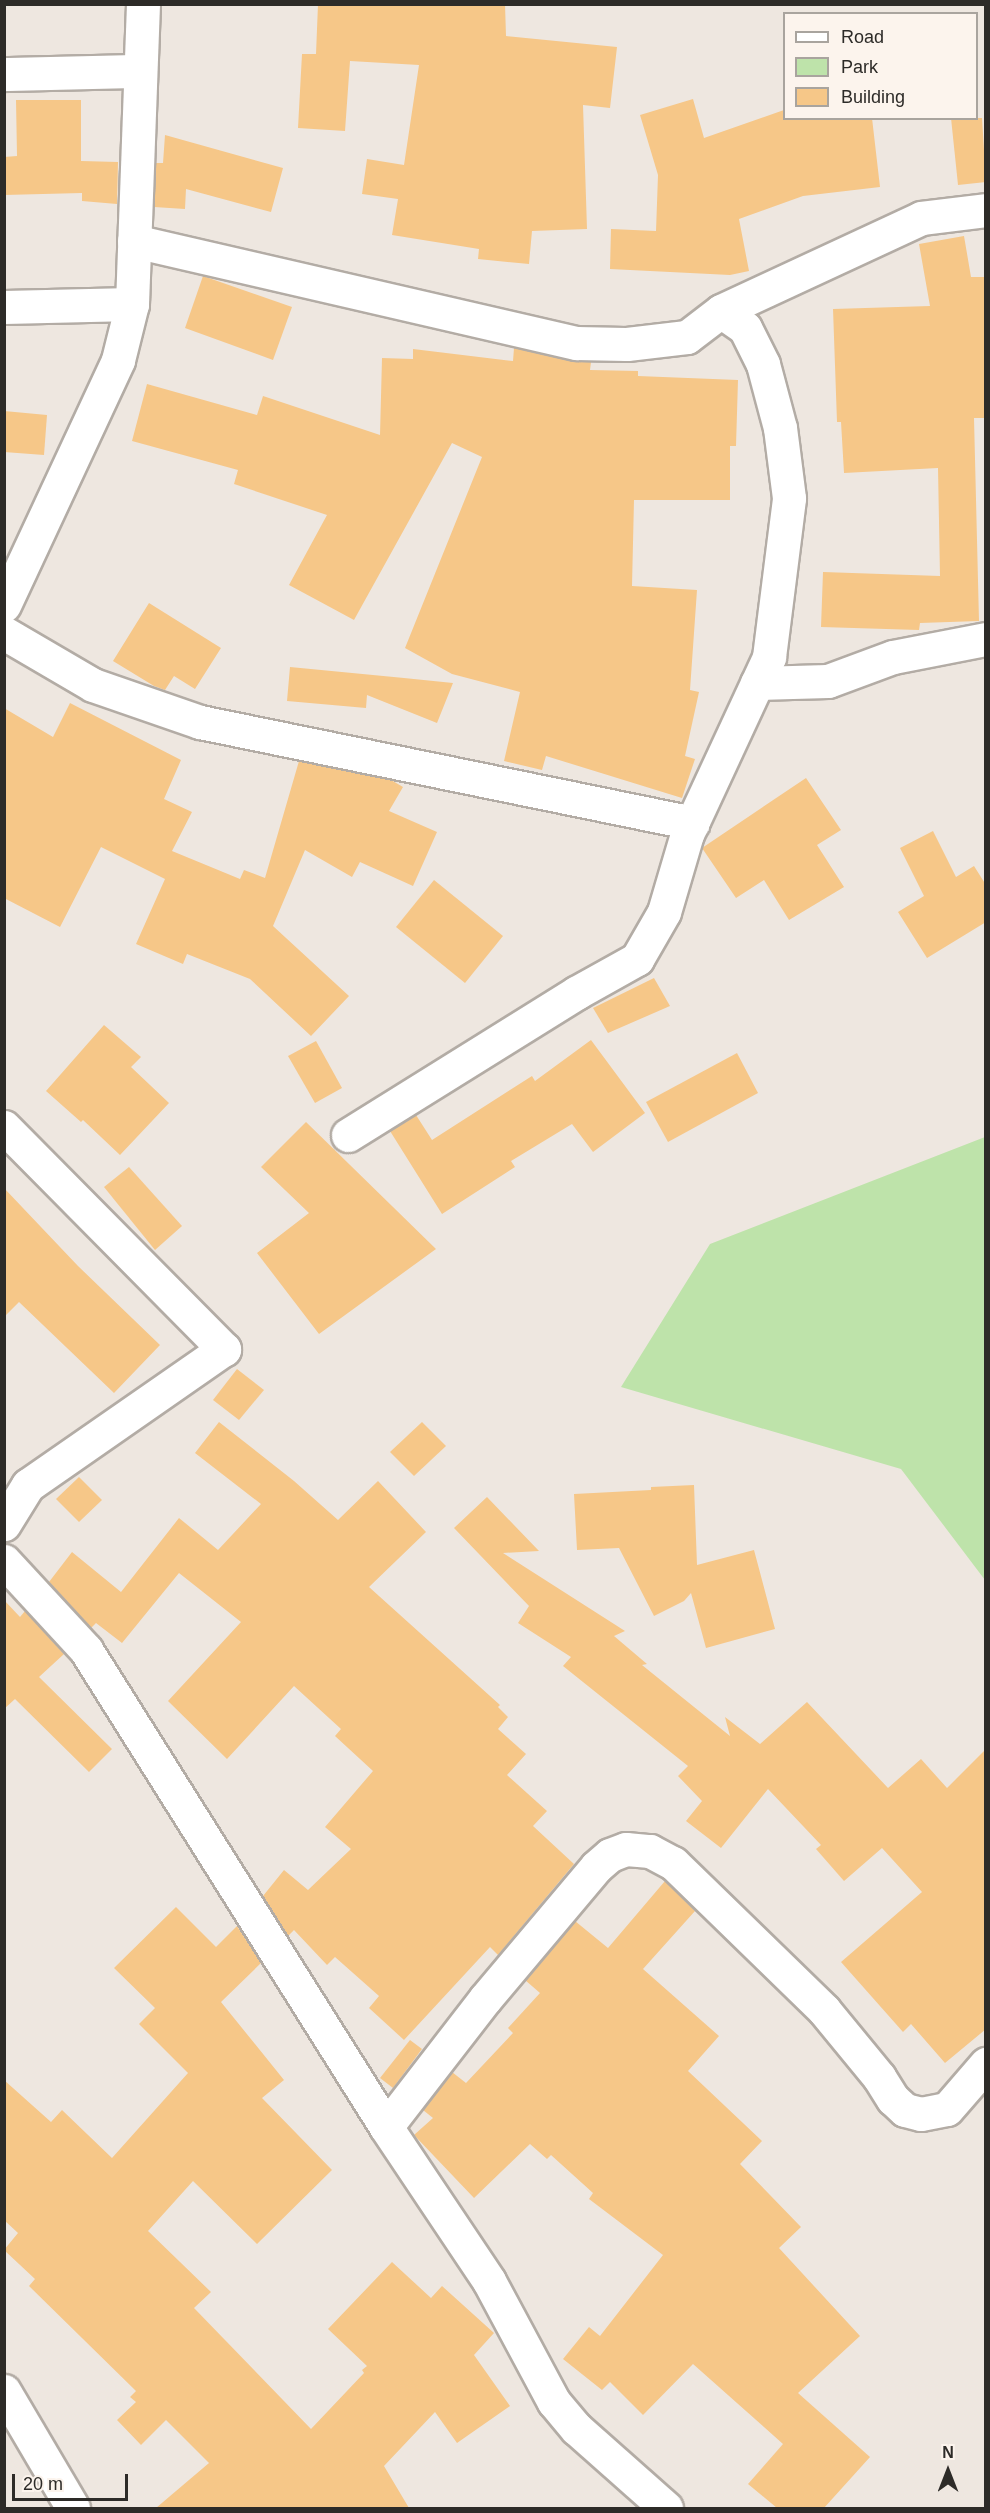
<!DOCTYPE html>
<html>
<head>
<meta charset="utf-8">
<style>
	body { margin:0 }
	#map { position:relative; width:990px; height:2513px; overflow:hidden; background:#eee7e0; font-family:Helvetica,sans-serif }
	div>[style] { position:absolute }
	.green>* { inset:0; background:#bee3aa }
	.building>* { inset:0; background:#f6c788 }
	.roads { filter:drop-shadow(2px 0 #b3aca5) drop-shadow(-2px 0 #b3aca5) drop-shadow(0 2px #b3aca5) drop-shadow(0 -2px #b3aca5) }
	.street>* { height:33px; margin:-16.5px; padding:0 16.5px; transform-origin:16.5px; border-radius:16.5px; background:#fff }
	span { translate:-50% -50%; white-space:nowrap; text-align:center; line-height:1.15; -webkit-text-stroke:5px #fcf4ed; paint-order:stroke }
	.frame { position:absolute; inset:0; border:6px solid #2d2b28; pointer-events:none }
	.legend { position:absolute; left:783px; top:12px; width:195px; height:108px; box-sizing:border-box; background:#fcf4ed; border:2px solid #a9a49e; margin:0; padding:8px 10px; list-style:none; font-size:18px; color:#2d2b28 }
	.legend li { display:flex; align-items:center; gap:12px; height:30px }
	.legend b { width:30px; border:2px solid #a9a49e }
	.north { position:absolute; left:918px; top:2441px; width:60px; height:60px; -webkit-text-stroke:4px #fcf4ed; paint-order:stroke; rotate:0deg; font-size:16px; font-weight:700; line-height:24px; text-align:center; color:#2d2b28 }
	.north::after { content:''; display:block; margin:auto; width:21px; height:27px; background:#2d2b28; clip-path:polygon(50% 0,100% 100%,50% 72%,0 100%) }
	.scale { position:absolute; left:12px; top:2474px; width:116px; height:27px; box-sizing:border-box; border:3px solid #2d2b28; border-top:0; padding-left:8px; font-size:18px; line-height:21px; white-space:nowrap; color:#2d2b28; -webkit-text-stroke:4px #fcf4ed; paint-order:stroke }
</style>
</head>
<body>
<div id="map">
	<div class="green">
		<div style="clip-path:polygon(985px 1137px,985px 1580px,901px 1469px,621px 1387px,710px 1244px)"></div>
	</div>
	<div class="building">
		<div style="clip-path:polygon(318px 4px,505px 4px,506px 36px,617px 47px,610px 108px,583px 105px,587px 229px,532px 231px,529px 264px,478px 259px,479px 249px,392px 235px,398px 199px,362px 194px,367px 159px,404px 165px,419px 65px,350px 61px,345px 131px,298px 128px,302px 54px,316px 54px)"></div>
		<div style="clip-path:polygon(693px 99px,704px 138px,784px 110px,784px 118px,872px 118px,880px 187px,803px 196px,739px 219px,749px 271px,730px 275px,610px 269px,611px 229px,656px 231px,658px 175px,640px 115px)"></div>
		<div style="clip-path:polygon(16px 100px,81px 100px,81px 161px,118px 162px,117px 204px,82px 201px,82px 193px,4px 195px,4px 157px,17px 156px)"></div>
		<div style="clip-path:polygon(951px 118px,982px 118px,986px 182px,958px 185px)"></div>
		<div style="clip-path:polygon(165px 135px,283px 168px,271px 212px,186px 189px,185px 209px,154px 207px,156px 163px,163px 163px)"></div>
		<div style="clip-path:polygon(964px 236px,971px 277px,986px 277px,986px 418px,974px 418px,979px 621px,920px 623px,919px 630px,821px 627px,823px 572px,940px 576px,938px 468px,844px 473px,841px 422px,837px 422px,833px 309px,930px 306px,919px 244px)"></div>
		<div style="clip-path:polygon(203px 276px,292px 307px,273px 360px,185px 328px)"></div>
		<div style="clip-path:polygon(514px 348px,572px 361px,591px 362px,590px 370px,638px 371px,638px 376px,738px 380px,736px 446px,730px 446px,730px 500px,634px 500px,632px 586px,697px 590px,690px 690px,699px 692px,685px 756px,695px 759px,682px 798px,546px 756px,542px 770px,504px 761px,520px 692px,452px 674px,405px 648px,482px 457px,452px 443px,354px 620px,289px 585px,327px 515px,234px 484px,238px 470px,132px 441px,147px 384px,257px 415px,263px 396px,380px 435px,382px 358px,413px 359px,413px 349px,513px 361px)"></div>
		<div style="clip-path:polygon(4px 411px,47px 415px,44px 455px,4px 452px)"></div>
		<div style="clip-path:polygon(149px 603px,221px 648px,195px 689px,174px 676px,165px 690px,154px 686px,113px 661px)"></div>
		<div style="clip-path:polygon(290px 667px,404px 678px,453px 683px,437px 723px,367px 695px,366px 708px,287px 701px)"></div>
		<div style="clip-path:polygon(70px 703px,181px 760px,164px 799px,192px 812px,172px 851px,240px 879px,244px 870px,265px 878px,299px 761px,391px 780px,403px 787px,389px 811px,437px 832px,413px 886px,360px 862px,352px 877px,305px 850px,273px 926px,349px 996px,311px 1036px,250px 979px,187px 954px,183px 964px,136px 944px,165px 879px,101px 847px,60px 927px,4px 898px,4px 708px,53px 737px)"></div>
		<div style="clip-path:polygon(806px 778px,841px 830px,817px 845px,844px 887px,789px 920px,764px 880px,736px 898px,702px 848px)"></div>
		<div style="clip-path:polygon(933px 831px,956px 877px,974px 866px,986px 885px,986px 922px,927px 958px,898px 912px,924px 896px,900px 848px)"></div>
		<div style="clip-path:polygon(434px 880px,503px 936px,465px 983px,396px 927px)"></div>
		<div style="clip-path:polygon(654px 978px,670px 1006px,608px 1033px,593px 1008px)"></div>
		<div style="clip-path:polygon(104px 1025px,141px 1057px,131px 1067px,169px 1103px,120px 1155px,83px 1120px,81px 1122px,46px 1091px)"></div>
		<div style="clip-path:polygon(591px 1040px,645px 1113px,593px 1152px,572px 1124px,511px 1161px,515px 1167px,442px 1214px,390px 1131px,416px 1115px,432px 1140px,532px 1076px,535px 1081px)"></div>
		<div style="clip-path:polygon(316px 1041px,342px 1088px,315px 1103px,288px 1056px)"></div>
		<div style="clip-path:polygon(737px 1053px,758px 1093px,668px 1142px,646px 1102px)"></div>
		<div style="clip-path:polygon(306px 1122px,436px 1249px,319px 1334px,257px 1253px,309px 1213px,261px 1167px)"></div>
		<div style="clip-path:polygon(129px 1167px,182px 1226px,155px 1250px,104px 1187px)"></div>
		<div style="clip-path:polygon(4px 1188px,78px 1266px,160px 1345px,114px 1393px,19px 1302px,4px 1317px)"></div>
		<div style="clip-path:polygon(237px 1369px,264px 1390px,239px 1420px,213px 1400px)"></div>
		<div style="clip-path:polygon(219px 1422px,294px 1481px,338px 1520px,378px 1481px,426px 1532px,369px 1587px,500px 1705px,498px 1707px,508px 1717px,498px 1729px,526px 1754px,507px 1775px,547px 1811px,533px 1826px,574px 1864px,498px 1955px,490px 1947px,404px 2040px,369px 2008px,379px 1996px,335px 1957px,327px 1965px,294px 1930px,288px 1936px,263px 1896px,284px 1870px,308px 1890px,351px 1849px,325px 1827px,373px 1771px,335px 1736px,341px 1729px,294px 1686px,227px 1759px,168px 1701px,241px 1622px,179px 1573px,122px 1643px,96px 1623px,91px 1628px,49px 1582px,72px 1552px,121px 1592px,179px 1518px,218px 1550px,261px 1504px,195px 1453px)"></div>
		<div style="clip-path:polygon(422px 1422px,446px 1446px,414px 1476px,390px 1452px)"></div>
		<div style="clip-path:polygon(79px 1477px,102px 1500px,79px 1522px,56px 1499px)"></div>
		<div style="clip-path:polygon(694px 1485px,697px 1565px,754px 1550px,775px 1629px,706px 1648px,691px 1593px,684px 1601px,654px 1616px,619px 1548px,577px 1550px,574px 1494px,651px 1490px,651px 1487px)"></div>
		<div style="clip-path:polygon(487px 1497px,539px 1551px,503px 1553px,625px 1631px,614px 1636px,647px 1664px,642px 1665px,730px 1736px,725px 1717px,760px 1744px,807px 1702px,888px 1788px,921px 1759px,947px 1788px,986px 1749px,986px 2029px,945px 2063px,911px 2024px,903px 2032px,841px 1962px,922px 1892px,882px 1848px,844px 1881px,816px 1849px,821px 1845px,768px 1789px,721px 1848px,686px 1821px,702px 1801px,678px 1776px,688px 1766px,563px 1666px,571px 1657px,518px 1623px,529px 1606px,454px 1528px)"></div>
		<div style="clip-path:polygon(4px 1600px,20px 1617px,25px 1611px,64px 1654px,39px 1677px,112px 1749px,89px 1772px,15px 1699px,4px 1709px)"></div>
		<div style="clip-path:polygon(665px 1881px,695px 1911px,643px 1969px,719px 2036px,688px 2071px,762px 2141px,740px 2164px,801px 2227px,779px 2248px,860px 2336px,798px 2393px,870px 2457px,824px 2508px,777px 2508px,748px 2484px,783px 2444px,693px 2364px,643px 2415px,610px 2382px,602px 2390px,563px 2359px,589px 2327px,600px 2336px,663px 2255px,589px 2199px,593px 2193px,551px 2155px,547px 2159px,530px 2144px,474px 2198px,414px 2135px,433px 2118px,423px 2110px,452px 2072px,466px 2083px,513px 2033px,508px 2028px,540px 1993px,525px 1980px,575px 1921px,608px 1948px)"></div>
		<div style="clip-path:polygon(176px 1907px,216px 1947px,237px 1926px,261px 1963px,221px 2002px,284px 2080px,262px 2098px,332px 2170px,257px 2244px,193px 2181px,148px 2231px,211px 2292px,194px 2308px,311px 2429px,364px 2373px,362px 2370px,367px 2366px,328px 2329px,392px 2262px,431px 2298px,442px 2286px,494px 2333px,474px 2355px,510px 2406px,457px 2443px,435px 2412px,384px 2466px,409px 2508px,156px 2508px,209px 2463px,166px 2420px,141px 2445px,117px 2420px,136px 2402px,130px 2397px,136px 2391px,29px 2286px,35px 2279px,4px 2250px,18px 2233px,4px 2220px,4px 2080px,51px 2122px,62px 2110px,112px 2158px,188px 2073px,139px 2024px,155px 2008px,114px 1968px)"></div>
		<div style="clip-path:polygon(410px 2040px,422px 2049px,393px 2088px,380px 2078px)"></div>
	</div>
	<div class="roads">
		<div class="street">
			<div style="left:4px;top:74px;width:135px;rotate:-1.3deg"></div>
			<div style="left:134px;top:241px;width:454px;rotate:13deg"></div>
			<div style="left:576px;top:343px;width:51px;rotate:1.1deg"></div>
			<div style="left:627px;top:344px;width:60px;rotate:-6.7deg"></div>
			<div style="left:687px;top:337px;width:43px;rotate:-37.4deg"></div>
			<div style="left:721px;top:311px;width:221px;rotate:-24.9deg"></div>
			<div style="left:921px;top:218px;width:65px;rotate:-7deg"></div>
			<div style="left:4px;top:307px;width:128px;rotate:-1.3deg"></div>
			<div style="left:4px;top:605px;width:270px;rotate:-65deg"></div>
			<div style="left:118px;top:360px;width:58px;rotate:-76deg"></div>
			<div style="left:132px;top:304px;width:300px;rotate:-87.9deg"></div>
			<div style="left:4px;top:633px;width:103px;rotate:30.3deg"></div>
			<div style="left:93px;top:685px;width:113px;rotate:19.1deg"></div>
			<div style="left:200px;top:722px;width:503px;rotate:11.58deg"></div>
			<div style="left:757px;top:683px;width:71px;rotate:-1.6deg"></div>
			<div style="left:828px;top:681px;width:69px;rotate:-20.3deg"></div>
			<div style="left:893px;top:657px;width:95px;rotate:-11deg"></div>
			<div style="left:4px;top:1127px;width:313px;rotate:45.3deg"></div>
			<div style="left:224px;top:1349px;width:239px;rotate:145.2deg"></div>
			<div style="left:28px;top:1485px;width:46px;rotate:121.6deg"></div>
			<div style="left:348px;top:1135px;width:269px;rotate:-31.9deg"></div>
			<div style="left:576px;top:993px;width:70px;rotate:-29.1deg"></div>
			<div style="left:637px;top:959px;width:54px;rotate:-60.1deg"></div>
			<div style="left:664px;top:912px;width:81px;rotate:-73.6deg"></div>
			<div style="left:687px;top:834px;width:195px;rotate:-65.1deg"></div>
			<div style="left:769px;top:657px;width:160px;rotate:-82.8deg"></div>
			<div style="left:789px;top:498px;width:71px;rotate:-97.3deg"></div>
			<div style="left:780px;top:428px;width:66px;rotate:-104.9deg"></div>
			<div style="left:763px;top:364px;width:40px;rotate:-116.6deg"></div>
			<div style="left:745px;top:328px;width:29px;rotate:-145deg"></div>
			<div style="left:4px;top:1561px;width:121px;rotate:47.3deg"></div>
			<div style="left:86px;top:1650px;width:563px;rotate:57.83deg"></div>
			<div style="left:386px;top:2127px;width:185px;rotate:56.2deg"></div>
			<div style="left:489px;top:2281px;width:137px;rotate:61.8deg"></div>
			<div style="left:554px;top:2402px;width:35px;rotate:50deg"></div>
			<div style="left:577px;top:2429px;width:119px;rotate:41.6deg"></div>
			<div style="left:386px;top:2127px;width:162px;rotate:-52.3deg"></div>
			<div style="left:485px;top:1999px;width:172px;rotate:-49.9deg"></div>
			<div style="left:596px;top:1867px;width:18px;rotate:-41deg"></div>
			<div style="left:610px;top:1855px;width:17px;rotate:-21deg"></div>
			<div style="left:626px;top:1849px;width:24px;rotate:5deg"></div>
			<div style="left:650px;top:1851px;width:26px;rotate:28deg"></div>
			<div style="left:673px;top:1863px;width:211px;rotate:44.2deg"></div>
			<div style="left:824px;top:2010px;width:87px;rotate:50.6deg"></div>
			<div style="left:879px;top:2077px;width:26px;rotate:58deg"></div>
			<div style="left:893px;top:2099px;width:16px;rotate:43deg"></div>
			<div style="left:905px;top:2110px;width:16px;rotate:14deg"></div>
			<div style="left:921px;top:2114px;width:26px;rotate:-11deg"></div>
			<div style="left:947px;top:2109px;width:60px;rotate:-49.1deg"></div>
			<div style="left:4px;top:2391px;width:136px;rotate:59.5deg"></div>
		</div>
	</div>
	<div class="frame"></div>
	<ul class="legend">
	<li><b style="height:8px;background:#fff"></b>Road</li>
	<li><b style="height:16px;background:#bee3aa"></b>Park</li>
	<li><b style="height:16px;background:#f6c788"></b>Building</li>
	</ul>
	<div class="north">N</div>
	<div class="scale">20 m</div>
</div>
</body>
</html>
